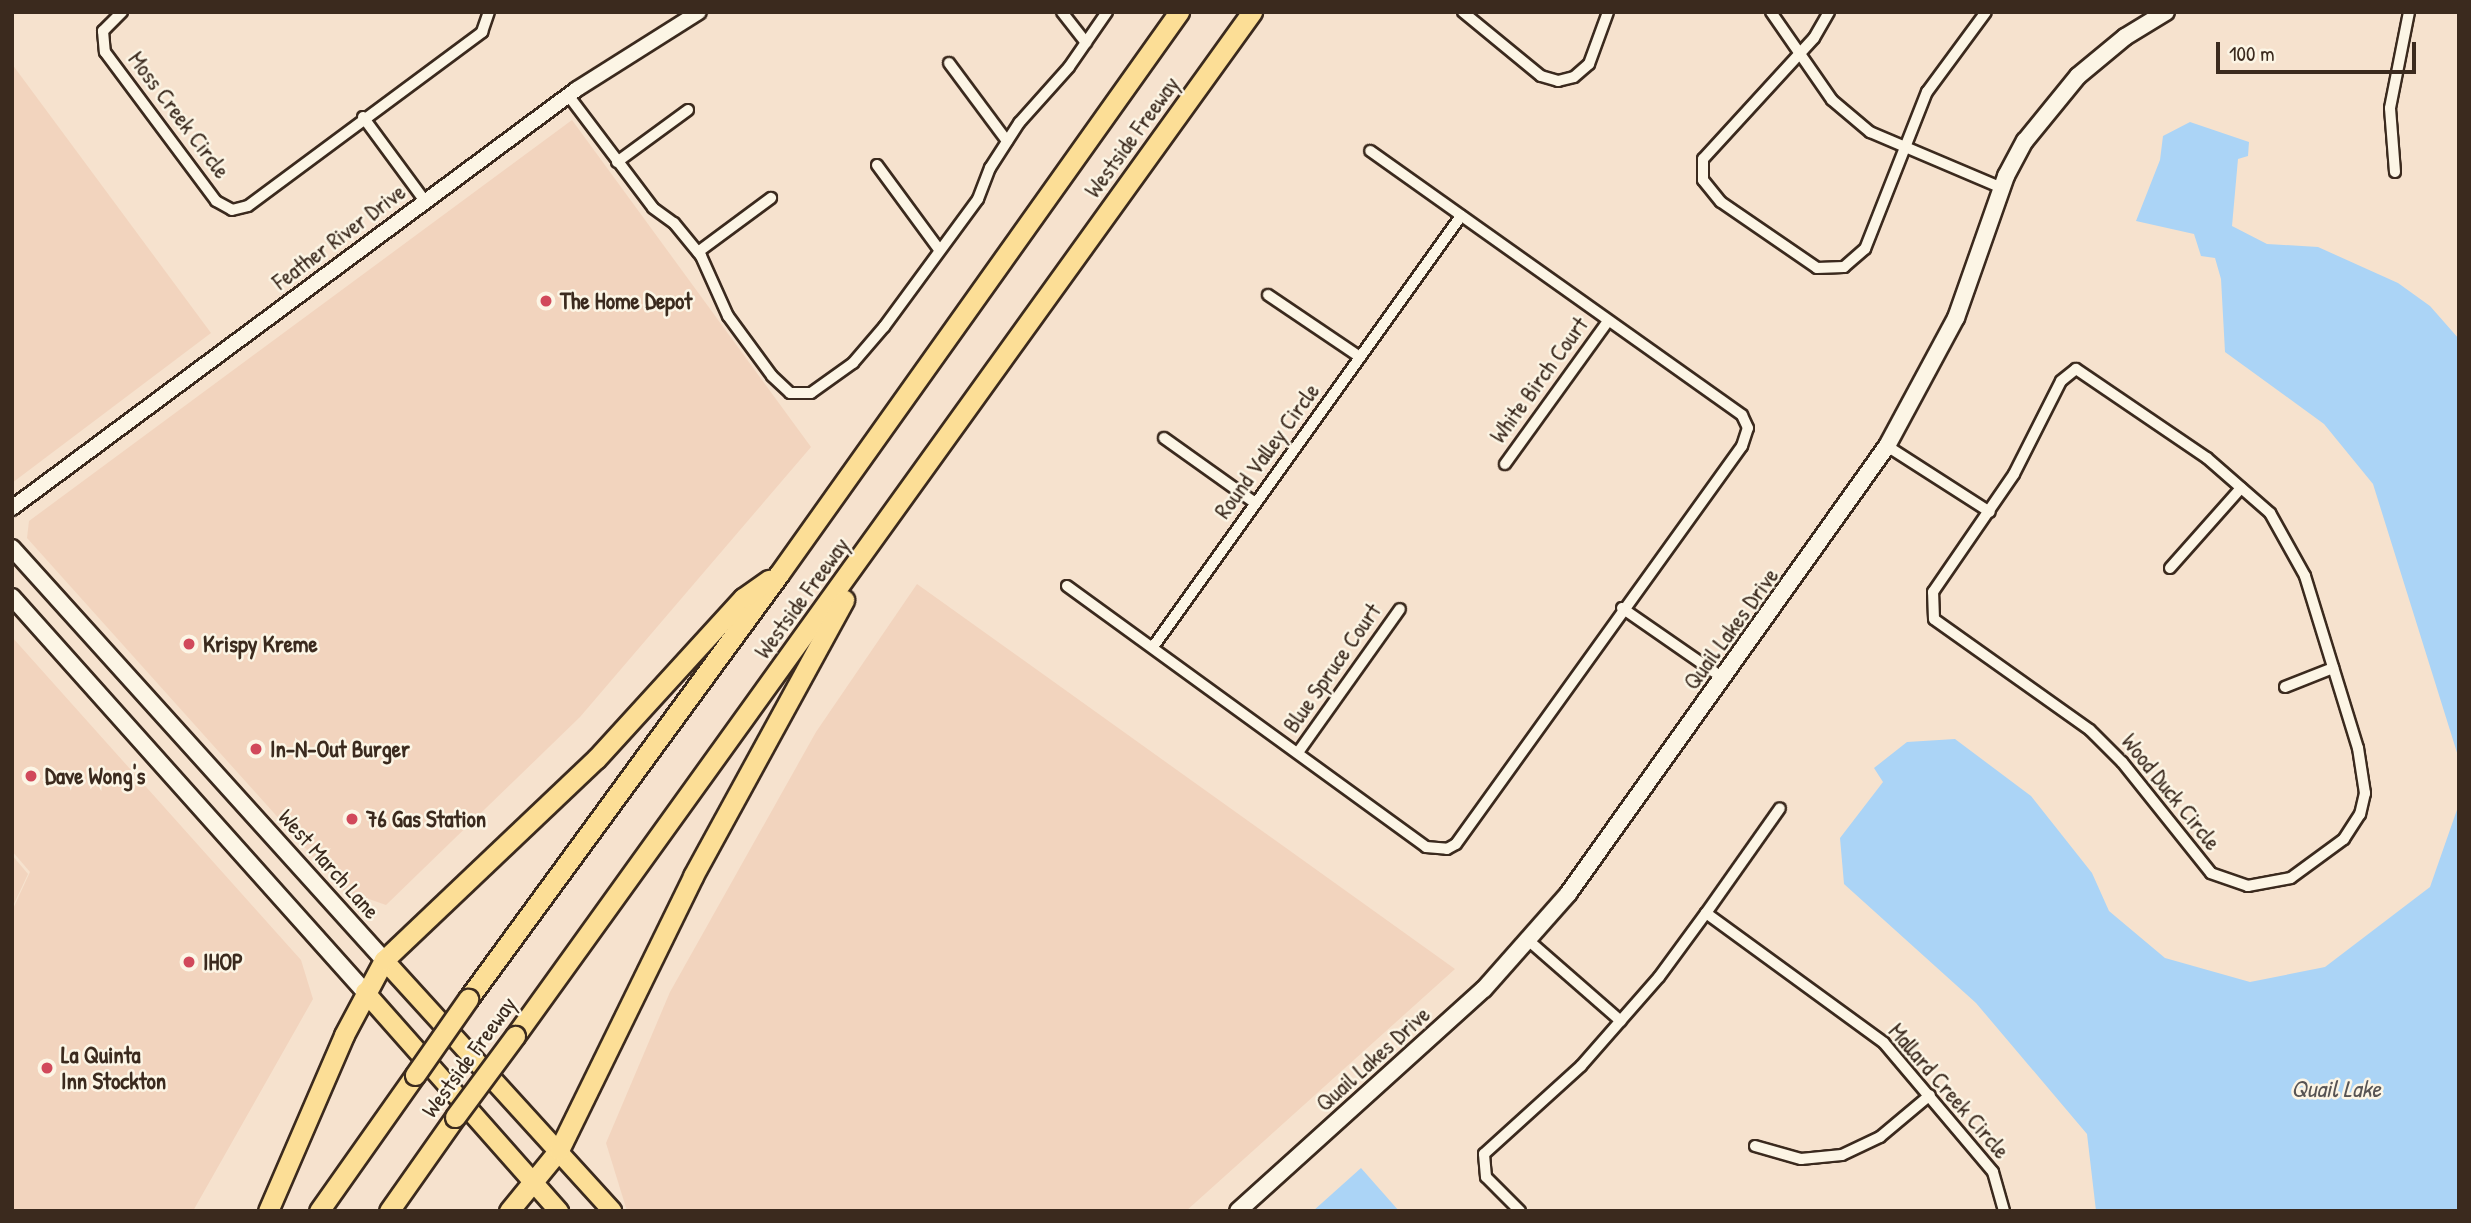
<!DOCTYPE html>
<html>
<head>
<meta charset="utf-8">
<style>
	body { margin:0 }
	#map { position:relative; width:2471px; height:1223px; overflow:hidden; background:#f6e2ce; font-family:"Patrick Hand",sans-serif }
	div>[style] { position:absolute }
	.built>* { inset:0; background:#f2d4be }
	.water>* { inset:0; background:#abd4f6 }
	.roads { filter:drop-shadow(2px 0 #3b2a1e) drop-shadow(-2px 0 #3b2a1e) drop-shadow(0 2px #3b2a1e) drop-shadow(0 -2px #3b2a1e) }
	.minor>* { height:10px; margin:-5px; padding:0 5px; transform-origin:5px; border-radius:5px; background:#fcf5e5 }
	.tertiary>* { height:14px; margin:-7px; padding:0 7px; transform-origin:7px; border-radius:7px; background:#fcf5e5 }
	.secondary>* { height:16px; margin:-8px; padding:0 8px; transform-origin:8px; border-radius:8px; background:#fcf5e5 }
	.primary>* { height:18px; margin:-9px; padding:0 9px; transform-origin:9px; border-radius:9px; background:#fcde96 }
	.motorway>* { height:19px; margin:-9.5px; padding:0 9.5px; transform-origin:9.5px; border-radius:9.5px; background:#fcde96 }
	.bridges { filter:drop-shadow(2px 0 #3b2a1e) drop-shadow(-2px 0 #3b2a1e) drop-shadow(0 2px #3b2a1e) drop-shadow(0 -2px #3b2a1e) }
	.motorway-bridge>* { height:19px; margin:-9.5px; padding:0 9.5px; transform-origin:9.5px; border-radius:9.5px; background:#fcde96 }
	.dots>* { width:19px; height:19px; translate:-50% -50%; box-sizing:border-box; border:4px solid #fcf5e5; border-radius:50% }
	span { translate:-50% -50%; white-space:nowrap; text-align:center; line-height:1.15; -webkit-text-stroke:5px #fcf5e5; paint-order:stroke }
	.street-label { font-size:23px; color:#3b2a1e }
	.poi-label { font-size:23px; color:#3b2a1e; font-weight:700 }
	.left { translate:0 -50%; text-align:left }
	.water-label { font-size:24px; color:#575454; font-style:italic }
	.frame { position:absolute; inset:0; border:14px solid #3b2a1e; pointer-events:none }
	.scale { position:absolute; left:2216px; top:42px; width:200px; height:32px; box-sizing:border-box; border:4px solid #3b2a1e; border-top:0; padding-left:9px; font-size:21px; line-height:24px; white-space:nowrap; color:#3b2a1e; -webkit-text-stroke:5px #fcf5e5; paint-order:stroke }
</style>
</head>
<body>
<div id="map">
	<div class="built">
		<div style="clip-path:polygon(12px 64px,211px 333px,12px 483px)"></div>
		<div style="clip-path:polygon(572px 120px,811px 447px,580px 717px,386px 905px,343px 890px,27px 538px,29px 521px)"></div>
		<div style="clip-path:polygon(917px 584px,1455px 969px,1186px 1211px,627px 1211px,606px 1143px,670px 992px,816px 732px)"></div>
		<div style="clip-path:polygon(12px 637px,301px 960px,313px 999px,193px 1211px,12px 1211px,12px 911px,30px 872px,12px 851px)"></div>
		<div style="clip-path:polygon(12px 855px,28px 874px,12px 908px)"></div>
	</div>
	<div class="water">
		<div style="clip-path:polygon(2190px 122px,2249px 142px,2248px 156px,2238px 159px,2232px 226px,2267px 244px,2318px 247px,2398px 283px,2430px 306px,2459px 339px,2459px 759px,2373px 484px,2324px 424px,2225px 352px,2221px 279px,2215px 258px,2201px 256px,2194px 234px,2136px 221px,2160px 160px,2163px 136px)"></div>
		<div style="clip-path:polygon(1955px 739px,2031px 796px,2092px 873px,2109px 911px,2165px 958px,2250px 982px,2325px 967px,2430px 887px,2459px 804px,2459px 1211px,2096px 1211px,2087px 1134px,1976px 1003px,1844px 884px,1840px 838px,1883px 782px,1874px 768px,1907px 742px)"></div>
		<div style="clip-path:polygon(1361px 1168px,1399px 1211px,1313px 1211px)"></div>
	</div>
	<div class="roads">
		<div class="minor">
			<div style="left:122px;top:12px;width:27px;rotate:135deg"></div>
			<div style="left:103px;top:31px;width:21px;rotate:85deg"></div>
			<div style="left:105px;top:52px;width:186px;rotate:53.3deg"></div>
			<div style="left:216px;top:201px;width:18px;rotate:29deg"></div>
			<div style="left:232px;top:210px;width:16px;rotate:-14deg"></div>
			<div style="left:248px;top:206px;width:292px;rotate:-36.6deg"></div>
			<div style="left:482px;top:32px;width:21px;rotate:-71deg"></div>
			<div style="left:1062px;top:12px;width:39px;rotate:52deg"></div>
			<div style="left:1463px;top:12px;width:101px;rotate:39.4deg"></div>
			<div style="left:1541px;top:76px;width:18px;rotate:16deg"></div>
			<div style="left:1558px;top:81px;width:16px;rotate:-14deg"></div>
			<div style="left:1574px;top:77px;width:20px;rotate:-41deg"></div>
			<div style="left:1589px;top:64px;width:55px;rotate:-69.9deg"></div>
			<div style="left:1771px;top:12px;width:107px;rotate:55.3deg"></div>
			<div style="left:1832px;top:100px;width:50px;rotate:40.1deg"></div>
			<div style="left:1870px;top:132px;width:143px;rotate:23deg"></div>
			<div style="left:1829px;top:12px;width:30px;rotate:120deg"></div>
			<div style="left:1814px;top:38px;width:164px;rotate:132.5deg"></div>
			<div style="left:1703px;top:159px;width:21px;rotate:90deg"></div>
			<div style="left:1703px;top:180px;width:28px;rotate:51deg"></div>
			<div style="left:1721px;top:202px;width:116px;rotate:34.5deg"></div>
			<div style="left:1817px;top:268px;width:27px;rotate:-2deg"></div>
			<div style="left:1844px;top:267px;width:28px;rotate:-41deg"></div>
			<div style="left:1865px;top:249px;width:169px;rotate:-68.5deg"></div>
			<div style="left:1927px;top:92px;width:99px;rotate:-53.6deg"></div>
			<div style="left:949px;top:63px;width:97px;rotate:53.4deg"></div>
			<div style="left:568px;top:95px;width:141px;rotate:53deg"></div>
			<div style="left:653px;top:208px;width:26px;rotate:36deg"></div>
			<div style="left:674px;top:223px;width:43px;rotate:50.7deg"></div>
			<div style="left:701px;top:256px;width:66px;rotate:65.8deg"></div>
			<div style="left:728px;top:316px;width:74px;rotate:53.7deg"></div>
			<div style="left:772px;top:376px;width:25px;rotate:43deg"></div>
			<div style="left:790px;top:393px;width:21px"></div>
			<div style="left:811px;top:393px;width:52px;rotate:-35.5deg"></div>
			<div style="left:853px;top:363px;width:48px;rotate:-49.3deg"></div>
			<div style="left:884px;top:327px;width:159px;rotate:-53.7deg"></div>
			<div style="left:978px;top:199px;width:33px;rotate:-69deg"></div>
			<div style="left:990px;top:168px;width:54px;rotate:-57.2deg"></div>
			<div style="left:1019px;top:123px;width:75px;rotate:-48.2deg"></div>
			<div style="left:1069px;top:67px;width:67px;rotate:-55.4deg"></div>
			<div style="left:363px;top:117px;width:104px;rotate:53.6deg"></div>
			<div style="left:617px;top:162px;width:88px;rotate:-36.2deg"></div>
			<div style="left:877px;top:165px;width:103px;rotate:53.7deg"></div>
			<div style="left:2395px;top:172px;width:64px;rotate:-94.5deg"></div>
			<div style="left:2390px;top:108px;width:98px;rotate:-78.8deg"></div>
			<div style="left:698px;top:252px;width:91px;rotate:-36.5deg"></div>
			<div style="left:1268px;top:295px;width:111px;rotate:34deg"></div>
			<div style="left:2076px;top:369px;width:158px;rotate:34.2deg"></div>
			<div style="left:2207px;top:458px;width:84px;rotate:41.1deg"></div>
			<div style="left:2270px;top:513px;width:72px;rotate:60.9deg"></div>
			<div style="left:2305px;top:576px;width:180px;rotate:72.9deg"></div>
			<div style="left:2358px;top:748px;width:46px;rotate:81.2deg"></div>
			<div style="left:2365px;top:793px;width:22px;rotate:103deg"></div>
			<div style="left:2360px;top:814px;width:30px;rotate:123deg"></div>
			<div style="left:2344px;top:839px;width:66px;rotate:143.7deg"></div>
			<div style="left:2291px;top:878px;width:44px;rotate:169.5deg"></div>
			<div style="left:2248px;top:886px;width:39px;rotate:-161deg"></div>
			<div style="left:2211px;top:873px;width:142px;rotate:-128.7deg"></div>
			<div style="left:2122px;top:762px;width:45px;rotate:-135deg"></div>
			<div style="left:2090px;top:730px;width:191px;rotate:-144.6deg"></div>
			<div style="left:1934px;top:619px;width:27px;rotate:-92deg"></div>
			<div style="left:1933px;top:592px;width:143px;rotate:-55.5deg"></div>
			<div style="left:2014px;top:474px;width:104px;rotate:-63.2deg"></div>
			<div style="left:2061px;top:381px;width:19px;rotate:-39deg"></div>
			<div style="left:1164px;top:438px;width:112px;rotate:35.5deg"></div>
			<div style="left:1887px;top:446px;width:122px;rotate:32.7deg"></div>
			<div style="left:1505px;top:464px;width:176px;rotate:-54.2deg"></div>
			<div style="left:2170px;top:568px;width:107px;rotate:-48.4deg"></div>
			<div style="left:1067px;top:586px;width:444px;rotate:36deg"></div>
			<div style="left:1426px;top:847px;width:21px;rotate:5deg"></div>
			<div style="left:1447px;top:849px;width:10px;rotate:-29deg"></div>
			<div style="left:1456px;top:844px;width:490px;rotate:-54.3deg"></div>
			<div style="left:1742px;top:446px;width:19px;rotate:-72deg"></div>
			<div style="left:1748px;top:428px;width:14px;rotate:-115deg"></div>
			<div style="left:1742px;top:415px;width:456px;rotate:-144.6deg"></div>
			<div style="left:1622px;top:608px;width:123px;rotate:34.7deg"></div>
			<div style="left:1153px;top:647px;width:530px;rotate:-54.45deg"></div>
			<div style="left:2285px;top:687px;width:52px;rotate:-21.6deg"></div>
			<div style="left:1299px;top:751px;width:174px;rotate:-54.6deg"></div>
			<div style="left:1706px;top:913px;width:128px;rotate:-54.8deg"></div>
			<div style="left:1528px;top:940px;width:123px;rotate:41.1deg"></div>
			<div style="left:1755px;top:1146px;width:48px;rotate:15.8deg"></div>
			<div style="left:1801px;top:1159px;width:41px;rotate:-5.6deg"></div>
			<div style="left:1842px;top:1155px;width:42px;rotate:-25.3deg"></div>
			<div style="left:1880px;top:1137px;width:65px;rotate:-40deg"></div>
			<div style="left:1520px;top:1211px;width:48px;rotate:-135deg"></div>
			<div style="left:1486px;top:1177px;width:23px;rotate:-95deg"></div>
			<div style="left:1484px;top:1154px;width:131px;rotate:-42.2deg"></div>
			<div style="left:1581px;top:1066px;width:118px;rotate:-48.8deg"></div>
			<div style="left:1659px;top:977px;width:79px;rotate:-53.7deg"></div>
			<div style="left:1706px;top:913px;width:220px;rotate:36.1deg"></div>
			<div style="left:1884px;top:1043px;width:169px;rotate:49.8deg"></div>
			<div style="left:1993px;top:1172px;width:41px;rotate:74.2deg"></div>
		</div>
		<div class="tertiary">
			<div style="left:12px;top:508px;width:703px;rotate:-36.56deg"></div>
			<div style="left:577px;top:89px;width:144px;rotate:-32.3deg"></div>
		</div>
		<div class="secondary">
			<div style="left:12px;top:548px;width:555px;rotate:47.92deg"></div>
			<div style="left:12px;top:597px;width:530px;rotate:48.21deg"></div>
			<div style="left:1238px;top:1211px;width:331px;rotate:-42.1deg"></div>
			<div style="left:1484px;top:989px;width:127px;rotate:-48.5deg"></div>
			<div style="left:1568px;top:894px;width:550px;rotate:-54.55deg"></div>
			<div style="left:1887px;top:446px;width:145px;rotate:-61.7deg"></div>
			<div style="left:1956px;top:318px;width:151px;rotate:-70.6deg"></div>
			<div style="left:2006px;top:176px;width:40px;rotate:-62deg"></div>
			<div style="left:2025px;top:141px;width:84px;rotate:-50.8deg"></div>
			<div style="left:2078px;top:76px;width:61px;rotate:-39.7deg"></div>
			<div style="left:2125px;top:37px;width:48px;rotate:-31.4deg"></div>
		</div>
		<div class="primary">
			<div style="left:384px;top:960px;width:339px;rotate:47.7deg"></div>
			<div style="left:365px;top:992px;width:293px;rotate:48.5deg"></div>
		</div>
		<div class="motorway">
			<div style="left:468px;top:999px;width:527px;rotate:-53.8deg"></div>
			<div style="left:779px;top:574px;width:690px;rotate:-54.56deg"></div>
			<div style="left:515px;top:1036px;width:1262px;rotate:-54.26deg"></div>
			<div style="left:268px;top:1211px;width:192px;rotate:-66.6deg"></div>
			<div style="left:344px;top:1035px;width:85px;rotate:-61.9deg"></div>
			<div style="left:384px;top:960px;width:292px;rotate:-43.5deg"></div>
			<div style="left:596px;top:759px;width:218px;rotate:-47.6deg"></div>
			<div style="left:743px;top:598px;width:32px;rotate:-35deg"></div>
			<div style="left:319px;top:1211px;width:166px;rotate:-54.8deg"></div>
			<div style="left:389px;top:1211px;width:115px;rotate:-54.9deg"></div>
			<div style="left:509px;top:1211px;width:79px;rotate:-50.7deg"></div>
			<div style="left:559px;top:1150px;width:305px;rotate:-63.9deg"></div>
			<div style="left:693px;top:876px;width:315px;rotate:-61.3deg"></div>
		</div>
	</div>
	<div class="bridges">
		<div class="motorway-bridge">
			<div style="left:415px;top:1075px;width:93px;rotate:-55.1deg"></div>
			<div style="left:455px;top:1117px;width:101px;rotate:-53.5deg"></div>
		</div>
	</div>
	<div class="dots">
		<div style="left:546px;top:301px;background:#d1495b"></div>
		<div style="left:189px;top:644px;background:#d1495b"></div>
		<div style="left:256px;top:749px;background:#d1495b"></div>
		<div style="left:31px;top:776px;background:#d1495b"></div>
		<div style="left:352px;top:819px;background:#d1495b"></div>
		<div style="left:189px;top:962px;background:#d1495b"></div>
		<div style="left:47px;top:1068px;background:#d1495b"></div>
	</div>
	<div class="street-label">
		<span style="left:179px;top:115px;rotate:53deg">Moss Creek Circle</span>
		<span style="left:1132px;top:137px;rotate:-54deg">Westside Freeway</span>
		<span style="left:339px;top:237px;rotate:-37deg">Feather River Drive</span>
		<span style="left:1539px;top:380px;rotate:-54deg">White Birch Court</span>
		<span style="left:1267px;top:451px;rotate:-54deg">Round Valley Circle</span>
		<span style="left:802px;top:598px;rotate:-54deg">Westside Freeway</span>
		<span style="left:1731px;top:629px;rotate:-54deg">Quail Lakes Drive</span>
		<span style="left:1332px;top:668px;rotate:-55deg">Blue Spruce Court</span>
		<span style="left:2171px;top:792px;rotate:51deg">Wood Duck Circle</span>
		<span style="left:329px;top:864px;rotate:48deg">West March Lane</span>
		<span style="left:469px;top:1057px;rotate:-54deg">Westside Freeway</span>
		<span style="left:1373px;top:1059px;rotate:-42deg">Quail Lakes Drive</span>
		<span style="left:1949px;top:1091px;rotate:49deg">Mallard Creek Circle</span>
	</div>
	<div class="poi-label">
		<span class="left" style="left:560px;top:301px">The Home Depot</span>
		<span class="left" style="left:203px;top:644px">Krispy Kreme</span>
		<span class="left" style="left:270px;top:749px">In-N-Out Burger</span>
		<span class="left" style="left:45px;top:776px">Dave Wong's</span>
		<span class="left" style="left:366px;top:819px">76 Gas Station</span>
		<span class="left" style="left:203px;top:962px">IHOP</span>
		<span class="left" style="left:61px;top:1068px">La Quinta<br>Inn Stockton</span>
	</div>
	<div class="water-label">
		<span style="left:2336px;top:1089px">Quail Lake</span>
	</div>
	<div class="frame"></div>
	<div class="scale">100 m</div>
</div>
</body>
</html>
